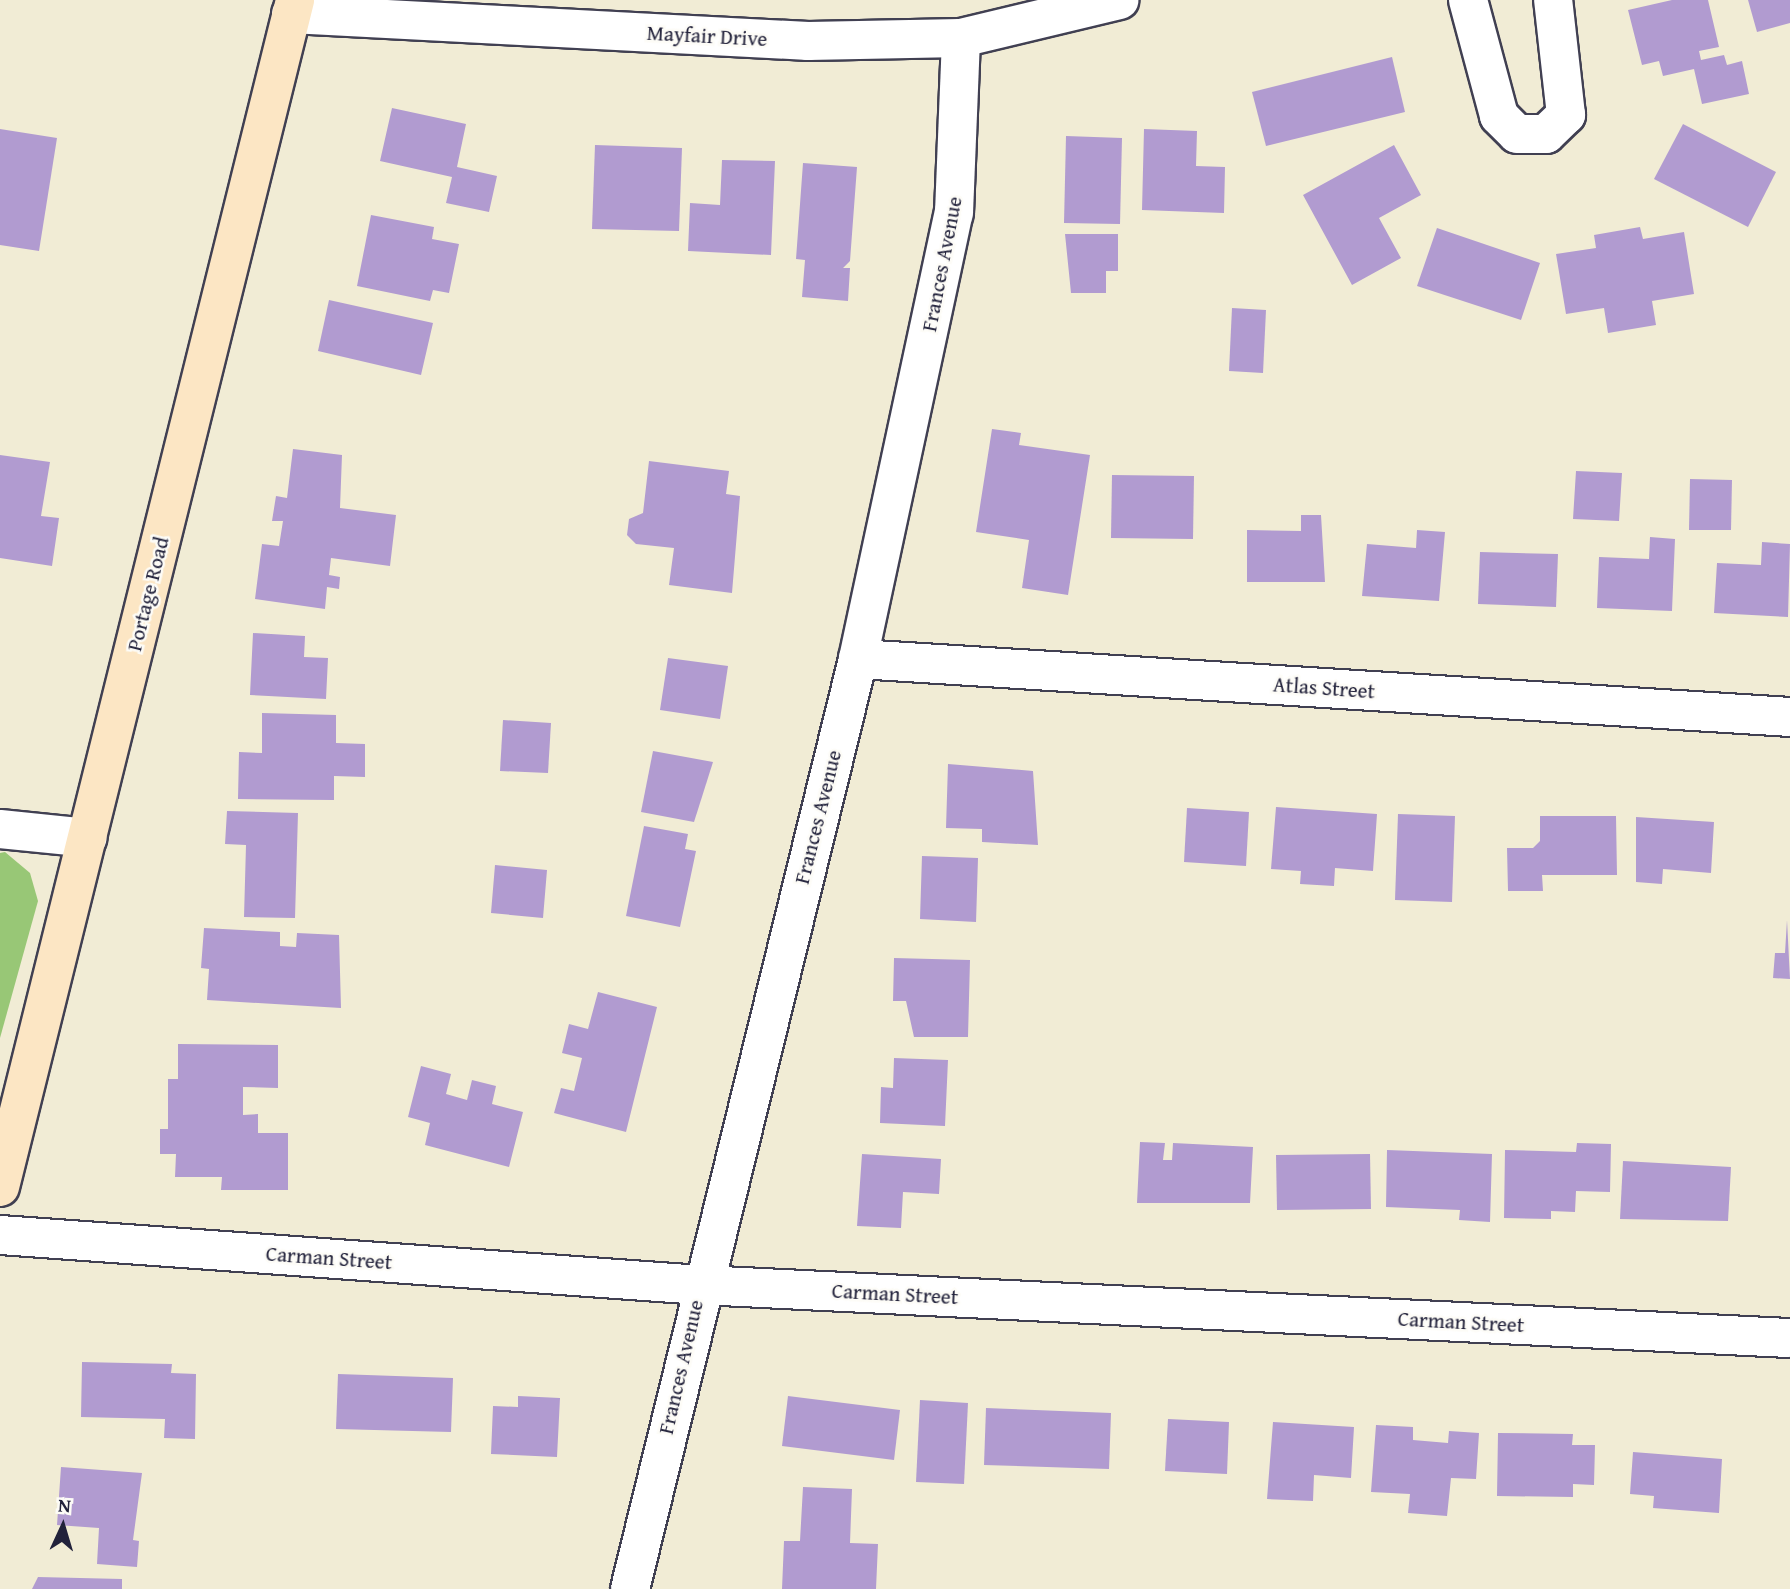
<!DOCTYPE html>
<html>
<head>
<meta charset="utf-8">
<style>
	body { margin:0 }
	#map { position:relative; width:1790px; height:1589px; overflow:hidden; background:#f1ecd5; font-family:"Gentium Book Plus",serif }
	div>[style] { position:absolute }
	.green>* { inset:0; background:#98c776 }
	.building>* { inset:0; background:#b19bd0 }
	.roads { filter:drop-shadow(2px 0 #414052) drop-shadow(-2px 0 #414052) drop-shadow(0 2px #414052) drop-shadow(0 -2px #414052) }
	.street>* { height:38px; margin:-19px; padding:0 19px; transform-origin:19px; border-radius:19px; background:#fff }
	.secondary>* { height:38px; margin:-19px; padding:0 19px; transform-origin:19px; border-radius:19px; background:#fce6c4 }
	span { translate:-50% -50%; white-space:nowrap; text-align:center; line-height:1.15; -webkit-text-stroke:5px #fdfcf7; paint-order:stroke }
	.street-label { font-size:21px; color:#22223b }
	.north { position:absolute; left:28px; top:1491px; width:70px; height:70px; -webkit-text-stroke:5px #fdfcf7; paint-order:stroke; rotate:4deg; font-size:19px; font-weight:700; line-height:28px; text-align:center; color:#22223b }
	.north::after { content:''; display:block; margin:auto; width:24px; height:32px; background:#22223b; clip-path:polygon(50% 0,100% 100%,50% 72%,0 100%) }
</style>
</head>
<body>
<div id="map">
	<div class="green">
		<div style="clip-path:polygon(5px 852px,30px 873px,38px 901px,0 1038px,0 853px)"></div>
	</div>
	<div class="building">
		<div style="clip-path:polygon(1672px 0,1708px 0,1719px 47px,1699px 51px,1701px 60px,1724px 55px,1727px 65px,1742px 61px,1749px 94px,1702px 104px,1694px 69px,1663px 76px,1659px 61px,1642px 65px,1628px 10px)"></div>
		<div style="clip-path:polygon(1748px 0,1790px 0,1790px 23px,1757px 32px)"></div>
		<div style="clip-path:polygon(1392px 57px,1405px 112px,1266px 146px,1252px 92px)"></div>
		<div style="clip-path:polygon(392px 108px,466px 124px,457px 167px,497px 176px,489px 212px,446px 203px,452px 177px,380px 161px)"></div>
		<div style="clip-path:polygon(1683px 124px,1776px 172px,1748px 227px,1654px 179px)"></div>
		<div style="clip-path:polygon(0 129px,57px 138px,39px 251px,0 245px)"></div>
		<div style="clip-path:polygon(1144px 129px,1197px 131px,1196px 166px,1225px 167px,1224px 213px,1142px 210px)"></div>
		<div style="clip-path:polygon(1066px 136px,1122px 138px,1120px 224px,1064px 223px)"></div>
		<div style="clip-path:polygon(595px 145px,682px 148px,679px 231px,592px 229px)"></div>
		<div style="clip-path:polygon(1394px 145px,1421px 195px,1379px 218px,1401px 258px,1352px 285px,1303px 195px)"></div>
		<div style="clip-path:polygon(722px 160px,775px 161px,771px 255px,688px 251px,690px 203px,720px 205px)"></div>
		<div style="clip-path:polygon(803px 163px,857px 167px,850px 261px,843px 268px,850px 268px,848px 301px,802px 297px,805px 260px,796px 259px)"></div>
		<div style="clip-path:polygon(371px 215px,434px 227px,432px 239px,459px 244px,449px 293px,433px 290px,430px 301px,357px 286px)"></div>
		<div style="clip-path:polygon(1640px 227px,1643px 239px,1684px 232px,1694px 294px,1652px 301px,1656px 325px,1608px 333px,1604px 308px,1566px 314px,1556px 254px,1596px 248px,1594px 235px)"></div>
		<div style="clip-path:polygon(1437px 228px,1540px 263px,1521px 320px,1417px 286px)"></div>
		<div style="clip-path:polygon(1065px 234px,1118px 234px,1118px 271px,1106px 271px,1106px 293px,1071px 293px)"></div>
		<div style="clip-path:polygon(329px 300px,433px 323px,421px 375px,318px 351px)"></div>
		<div style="clip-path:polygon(1232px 308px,1266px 310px,1263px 373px,1229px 371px)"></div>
		<div style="clip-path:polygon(992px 429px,1021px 433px,1019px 445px,1090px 455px,1068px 595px,1022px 588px,1029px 540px,976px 532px)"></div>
		<div style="clip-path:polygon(293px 449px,342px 455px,340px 508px,396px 515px,390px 566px,331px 558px,329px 575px,340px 577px,339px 589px,327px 587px,325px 609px,255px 599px,262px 544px,279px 546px,283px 521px,272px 521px,276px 496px,287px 498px)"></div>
		<div style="clip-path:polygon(0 455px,50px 462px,41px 516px,59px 518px,52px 566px,0 558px)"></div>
		<div style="clip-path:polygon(649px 461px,729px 471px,726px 494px,740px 496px,732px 593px,669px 585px,674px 548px,636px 544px,627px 535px,629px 519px,643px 513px)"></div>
		<div style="clip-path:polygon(1576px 471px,1622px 473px,1619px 521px,1573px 519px)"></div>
		<div style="clip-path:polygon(1112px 475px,1194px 476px,1193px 539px,1111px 538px)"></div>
		<div style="clip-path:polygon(1690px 479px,1732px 480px,1731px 530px,1689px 530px)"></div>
		<div style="clip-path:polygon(1301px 515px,1321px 515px,1325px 582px,1247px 582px,1247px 530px,1301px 531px)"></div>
		<div style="clip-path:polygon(1417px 530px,1445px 532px,1439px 601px,1362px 596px,1367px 544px,1416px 548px)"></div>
		<div style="clip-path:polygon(1650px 537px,1675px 539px,1672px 611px,1597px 608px,1599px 557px,1649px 559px)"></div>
		<div style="clip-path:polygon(1762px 542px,1790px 544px,1788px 617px,1714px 613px,1717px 563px,1761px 565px)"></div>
		<div style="clip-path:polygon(1480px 552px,1558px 554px,1556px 607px,1478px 604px)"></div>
		<div style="clip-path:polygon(253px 633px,305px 636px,304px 657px,328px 658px,326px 699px,250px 695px)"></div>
		<div style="clip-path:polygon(668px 658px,728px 666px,720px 719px,660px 710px)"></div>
		<div style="clip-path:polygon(262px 713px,336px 715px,336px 743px,365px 744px,365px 777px,334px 776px,334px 800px,238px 799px,239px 752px,262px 753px)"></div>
		<div style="clip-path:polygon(503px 720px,551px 723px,548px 773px,500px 771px)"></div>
		<div style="clip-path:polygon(653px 751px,713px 762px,694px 822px,641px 812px)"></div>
		<div style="clip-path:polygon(948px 764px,1033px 771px,1038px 845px,982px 842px,982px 829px,946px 828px)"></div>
		<div style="clip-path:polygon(1276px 807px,1377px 814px,1373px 871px,1335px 868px,1334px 886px,1300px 884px,1301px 871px,1271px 869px)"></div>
		<div style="clip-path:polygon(1187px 808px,1249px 812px,1246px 866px,1184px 862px)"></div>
		<div style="clip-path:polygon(227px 811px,298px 813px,295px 918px,244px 917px,246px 845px,225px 844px)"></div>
		<div style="clip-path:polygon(1398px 814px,1455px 816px,1452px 902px,1395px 900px)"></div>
		<div style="clip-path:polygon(1540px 816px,1616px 816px,1617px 875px,1542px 875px,1543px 891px,1508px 891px,1507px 848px,1533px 848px,1540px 841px)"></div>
		<div style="clip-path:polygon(1636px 817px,1714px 822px,1711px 873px,1663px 869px,1662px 884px,1636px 882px)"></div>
		<div style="clip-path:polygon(644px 826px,688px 834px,685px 849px,696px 851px,680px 927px,626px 916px)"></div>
		<div style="clip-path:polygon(922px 856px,978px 858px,976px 922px,920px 919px)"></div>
		<div style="clip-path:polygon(495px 865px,547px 870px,543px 918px,491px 913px)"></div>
		<div style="clip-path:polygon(1787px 920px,1790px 979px,1773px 978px,1775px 953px,1785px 953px)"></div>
		<div style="clip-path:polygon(204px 928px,280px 932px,280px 946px,296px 947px,297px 933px,339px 935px,341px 1008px,207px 1000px,209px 969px,201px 968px)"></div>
		<div style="clip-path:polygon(894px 958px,970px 960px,968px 1037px,914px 1037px,906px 1001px,893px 1001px)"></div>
		<div style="clip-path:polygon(598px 992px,657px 1007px,626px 1132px,554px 1113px,561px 1088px,574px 1091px,582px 1058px,562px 1053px,569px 1024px,588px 1029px)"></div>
		<div style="clip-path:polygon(178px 1044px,278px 1045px,278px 1088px,243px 1087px,243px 1115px,258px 1114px,258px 1133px,288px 1133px,288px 1190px,221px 1190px,222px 1177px,175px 1177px,176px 1154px,160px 1154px,160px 1129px,168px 1129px,168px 1079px,178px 1079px)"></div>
		<div style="clip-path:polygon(894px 1058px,948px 1060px,945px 1126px,880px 1123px,881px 1087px,893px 1088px)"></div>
		<div style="clip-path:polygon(421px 1066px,451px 1074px,446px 1094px,467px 1100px,472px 1080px,496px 1086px,492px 1104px,523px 1112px,509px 1167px,425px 1145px,430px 1123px,408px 1117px)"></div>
		<div style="clip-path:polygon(1140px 1142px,1165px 1143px,1163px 1160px,1172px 1160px,1173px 1143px,1253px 1147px,1250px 1203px,1137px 1203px)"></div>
		<div style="clip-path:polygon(1577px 1143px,1611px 1144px,1610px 1192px,1576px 1191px,1575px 1212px,1551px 1211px,1551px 1219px,1504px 1218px,1505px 1150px,1576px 1152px)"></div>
		<div style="clip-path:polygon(1387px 1150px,1492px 1154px,1490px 1222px,1459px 1220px,1460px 1210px,1386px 1207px)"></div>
		<div style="clip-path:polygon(862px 1154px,941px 1159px,939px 1194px,903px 1192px,901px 1228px,857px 1226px)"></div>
		<div style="clip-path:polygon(1370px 1154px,1371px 1209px,1277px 1210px,1276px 1155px)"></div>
		<div style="clip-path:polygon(1623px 1161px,1731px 1167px,1728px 1221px,1620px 1219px)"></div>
		<div style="clip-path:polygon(82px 1362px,172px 1364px,171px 1373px,196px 1374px,195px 1439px,164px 1438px,165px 1419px,81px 1417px)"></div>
		<div style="clip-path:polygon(338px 1374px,453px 1378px,451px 1432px,336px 1429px)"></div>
		<div style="clip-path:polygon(518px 1396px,560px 1398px,557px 1457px,491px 1454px,493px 1406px,518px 1407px)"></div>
		<div style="clip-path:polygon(788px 1396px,900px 1410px,894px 1460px,782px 1446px)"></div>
		<div style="clip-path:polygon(920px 1400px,968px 1403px,964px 1484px,916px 1482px)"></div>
		<div style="clip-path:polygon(986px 1408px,1111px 1413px,1109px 1469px,984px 1465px)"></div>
		<div style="clip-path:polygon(1168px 1419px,1229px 1422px,1227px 1474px,1165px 1471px)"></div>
		<div style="clip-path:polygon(1273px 1422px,1354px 1427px,1351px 1478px,1314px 1475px,1313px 1501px,1267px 1499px)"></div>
		<div style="clip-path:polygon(1376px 1425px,1413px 1427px,1413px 1440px,1448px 1443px,1449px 1431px,1479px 1433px,1476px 1479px,1451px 1478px,1447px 1516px,1408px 1513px,1410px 1494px,1371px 1492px)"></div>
		<div style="clip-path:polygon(1498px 1433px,1573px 1434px,1572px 1445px,1595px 1445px,1594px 1485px,1573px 1484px,1573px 1497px,1497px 1496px)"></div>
		<div style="clip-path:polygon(1633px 1452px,1722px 1459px,1719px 1513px,1653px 1508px,1654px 1496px,1630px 1494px)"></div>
		<div style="clip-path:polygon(61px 1467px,142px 1473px,133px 1540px,139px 1541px,137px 1567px,97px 1564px,99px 1528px,57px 1525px)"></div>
		<div style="clip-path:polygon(803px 1487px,852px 1489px,850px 1543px,878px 1544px,876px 1589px,782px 1589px,784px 1541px,800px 1541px)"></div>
		<div style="clip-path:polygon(38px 1577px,122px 1579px,122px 1589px,32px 1589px)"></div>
	</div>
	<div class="roads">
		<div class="street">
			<div style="left:1468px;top:0;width:120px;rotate:75deg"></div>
			<div style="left:1499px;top:116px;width:25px;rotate:45deg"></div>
			<div style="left:1517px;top:134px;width:29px"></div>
			<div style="left:1546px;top:134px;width:28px;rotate:-44deg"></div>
			<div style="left:1566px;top:115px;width:116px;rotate:-96.4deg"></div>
			<div style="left:291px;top:14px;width:518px;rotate:2.99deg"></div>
			<div style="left:808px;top:41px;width:153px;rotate:-1.1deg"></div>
			<div style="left:961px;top:38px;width:163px;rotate:-13.5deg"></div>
			<div style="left:858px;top:659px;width:934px;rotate:3.56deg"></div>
			<div style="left:0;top:829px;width:88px;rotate:5.8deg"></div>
			<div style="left:0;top:1235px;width:703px;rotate:4.08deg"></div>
			<div style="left:701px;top:1285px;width:1090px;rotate:2.79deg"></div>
			<div style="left:630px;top:1589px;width:958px;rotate:-76.22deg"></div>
			<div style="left:858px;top:659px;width:456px;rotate:-77.9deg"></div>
			<div style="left:954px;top:213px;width:175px;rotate:-87.7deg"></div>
		</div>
		<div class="secondary">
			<div style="left:0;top:1187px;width:1223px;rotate:-76.04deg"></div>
		</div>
	</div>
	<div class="street-label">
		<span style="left:707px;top:36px;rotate:3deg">Mayfair Drive</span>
		<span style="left:942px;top:264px;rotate:-79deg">Frances Avenue</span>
		<span style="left:148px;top:594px;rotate:-76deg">Portage Road</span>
		<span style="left:1324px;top:688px;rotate:4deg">Atlas Street</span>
		<span style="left:818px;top:817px;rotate:-76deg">Frances Avenue</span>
		<span style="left:329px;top:1258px;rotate:4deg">Carman Street</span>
		<span style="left:895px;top:1294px;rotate:3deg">Carman Street</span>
		<span style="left:1461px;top:1322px;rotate:3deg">Carman Street</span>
		<span style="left:681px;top:1367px;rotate:-77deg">Frances Avenue</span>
	</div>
	<div class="north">N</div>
</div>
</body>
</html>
